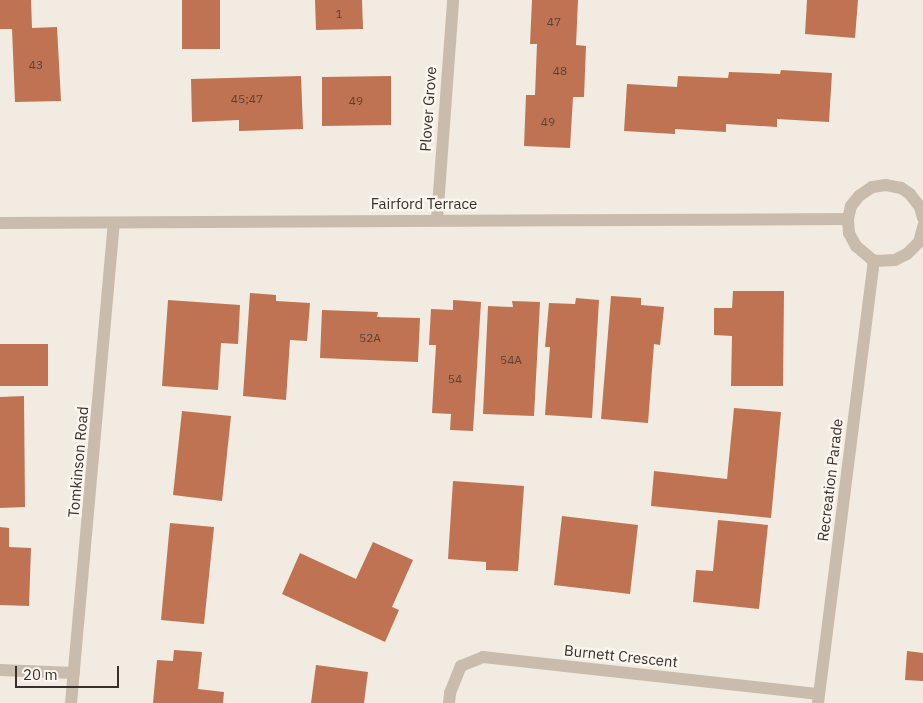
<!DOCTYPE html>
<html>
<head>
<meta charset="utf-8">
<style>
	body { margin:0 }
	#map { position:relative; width:923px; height:703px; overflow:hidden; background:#f2ebe1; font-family:"IBM Plex Sans",sans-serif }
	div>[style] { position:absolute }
	.building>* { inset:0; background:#bf7352 }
	.minor>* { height:12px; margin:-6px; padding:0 6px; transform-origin:6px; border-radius:6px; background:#cabcad }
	span { translate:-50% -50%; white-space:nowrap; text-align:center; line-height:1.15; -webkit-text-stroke:5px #faf5ee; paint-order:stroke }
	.number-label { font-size:12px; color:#5a4135 }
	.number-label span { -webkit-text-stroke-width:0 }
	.street-label { font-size:15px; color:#39302b }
	.scale { position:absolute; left:15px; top:666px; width:104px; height:22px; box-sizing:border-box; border:2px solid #39302b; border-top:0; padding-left:6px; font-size:15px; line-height:18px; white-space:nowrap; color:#39302b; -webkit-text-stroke:4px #faf5ee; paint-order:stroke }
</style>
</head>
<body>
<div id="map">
	<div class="building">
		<div style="clip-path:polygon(0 0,31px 0,32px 28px,57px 27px,61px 101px,15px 102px,12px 29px,0 29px)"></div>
		<div style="clip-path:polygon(182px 0,220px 0,220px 49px,182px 49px)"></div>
		<div style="clip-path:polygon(315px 0,362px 0,363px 29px,316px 30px)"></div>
		<div style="clip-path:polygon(532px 0,578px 0,576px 45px,586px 46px,584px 97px,573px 97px,570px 148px,524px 146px,526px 95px,535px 95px,537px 44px,530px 44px)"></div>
		<div style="clip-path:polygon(807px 0,858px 0,855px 38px,805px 34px)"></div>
		<div style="clip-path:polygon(781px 70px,832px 73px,829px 122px,777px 119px,777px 127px,726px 124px,726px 132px,675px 129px,675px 134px,624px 131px,627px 84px,677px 87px,678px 76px,728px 78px,729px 72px,780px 74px)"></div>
		<div style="clip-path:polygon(301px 76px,303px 129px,239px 131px,239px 120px,192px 122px,191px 79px)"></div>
		<div style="clip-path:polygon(391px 76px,391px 125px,322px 126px,322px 77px)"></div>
		<div style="clip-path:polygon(733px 291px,784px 291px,783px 386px,731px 386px,732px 336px,714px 335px,714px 308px,732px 308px)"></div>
		<div style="clip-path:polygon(250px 293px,276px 295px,276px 301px,310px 303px,307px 341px,290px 340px,286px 400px,243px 396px)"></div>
		<div style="clip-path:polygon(611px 296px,641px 298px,641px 305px,664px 307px,660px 345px,654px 344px,648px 423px,601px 419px)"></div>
		<div style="clip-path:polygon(576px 298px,599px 300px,592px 418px,545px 415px,550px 347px,545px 347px,549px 303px,575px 304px)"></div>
		<div style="clip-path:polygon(168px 300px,240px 305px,238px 344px,221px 343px,218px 390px,162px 386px)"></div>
		<div style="clip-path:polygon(453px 300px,481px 302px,473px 431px,450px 430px,451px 414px,432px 413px,436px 345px,429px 345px,431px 309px,453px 310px)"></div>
		<div style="clip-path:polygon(512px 301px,540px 302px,534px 416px,483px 414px,488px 306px,513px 307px)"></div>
		<div style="clip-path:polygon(322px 310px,378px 312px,377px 317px,420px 318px,418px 362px,320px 358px)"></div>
		<div style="clip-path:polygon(0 344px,48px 344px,48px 386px,0 386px)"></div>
		<div style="clip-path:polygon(24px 396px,25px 507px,0 508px,0 397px)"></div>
		<div style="clip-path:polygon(734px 408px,781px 412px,771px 518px,651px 506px,654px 471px,727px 479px)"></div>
		<div style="clip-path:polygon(182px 411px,231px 416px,222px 501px,173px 495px)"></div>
		<div style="clip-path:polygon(453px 481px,524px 486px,518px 571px,486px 570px,486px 562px,448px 559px)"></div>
		<div style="clip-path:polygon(562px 516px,638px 525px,630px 594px,554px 585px)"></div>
		<div style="clip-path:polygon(718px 520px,768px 525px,759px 609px,693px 602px,696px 570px,713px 571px)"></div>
		<div style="clip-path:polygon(170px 523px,214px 527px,204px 624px,161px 620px)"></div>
		<div style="clip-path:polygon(0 527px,9px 528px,9px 547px,31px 548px,29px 606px,0 605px)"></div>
		<div style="clip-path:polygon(373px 542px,413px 560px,392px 607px,399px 610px,385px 642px,282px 594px,300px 553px,356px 579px)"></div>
		<div style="clip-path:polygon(174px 650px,202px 652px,198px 689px,224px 692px,223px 703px,153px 703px,157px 660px,173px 661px)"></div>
		<div style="clip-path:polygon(907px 651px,923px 653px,923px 681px,905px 680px)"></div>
		<div style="clip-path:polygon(316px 665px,368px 672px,364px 703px,311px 703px)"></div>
	</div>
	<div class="minor">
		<div style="left:923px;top:218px;width:11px;rotate:-105deg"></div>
		<div style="left:920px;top:207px;width:16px;rotate:-128deg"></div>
		<div style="left:910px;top:194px;width:11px;rotate:-146deg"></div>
		<div style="left:901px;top:188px;width:15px;rotate:-169deg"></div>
		<div style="left:886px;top:185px;width:14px;rotate:172deg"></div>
		<div style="left:872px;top:187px;width:16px;rotate:145deg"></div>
		<div style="left:859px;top:196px;width:13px;rotate:129deg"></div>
		<div style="left:851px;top:206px;width:13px;rotate:103deg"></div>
		<div style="left:848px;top:219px;width:14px;rotate:86deg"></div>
		<div style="left:849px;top:233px;width:15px;rotate:62deg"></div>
		<div style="left:856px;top:246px;width:23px;rotate:40deg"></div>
		<div style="left:874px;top:261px;width:21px;rotate:-3deg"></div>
		<div style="left:895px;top:260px;width:13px;rotate:-27deg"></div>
		<div style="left:907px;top:254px;width:17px;rotate:-45deg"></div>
		<div style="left:919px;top:242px;width:16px;rotate:-75deg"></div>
		<div style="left:437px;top:220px;width:221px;rotate:-85.8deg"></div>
		<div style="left:0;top:223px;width:848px;rotate:-0.27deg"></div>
		<div style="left:0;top:670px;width:74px;rotate:2.3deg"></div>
		<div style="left:71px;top:703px;width:482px;rotate:-84.9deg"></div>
		<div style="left:449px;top:703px;width:10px;rotate:-84deg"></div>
		<div style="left:450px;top:693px;width:29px;rotate:-68deg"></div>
		<div style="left:461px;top:666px;width:24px;rotate:-22deg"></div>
		<div style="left:483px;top:657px;width:338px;rotate:6.3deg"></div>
		<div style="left:818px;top:703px;width:446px;rotate:-82.8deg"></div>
	</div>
	<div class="number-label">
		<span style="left:339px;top:14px">1</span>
		<span style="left:554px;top:22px">47</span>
		<span style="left:36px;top:65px">43</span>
		<span style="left:560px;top:71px">48</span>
		<span style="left:247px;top:99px">45;47</span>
		<span style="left:356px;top:101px">49</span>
		<span style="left:548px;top:122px">49</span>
		<span style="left:370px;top:338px">52A</span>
		<span style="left:511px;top:360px">54A</span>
		<span style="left:455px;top:379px">54</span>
	</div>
	<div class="street-label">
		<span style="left:428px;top:109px;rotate:-86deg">Plover Grove</span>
		<span style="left:424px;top:204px">Fairford Terrace</span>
		<span style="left:78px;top:462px;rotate:-85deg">Tomkinson Road</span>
		<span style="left:830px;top:480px;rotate:-83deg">Recreation Parade</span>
		<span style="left:621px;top:656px;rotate:6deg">Burnett Crescent</span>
	</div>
	<div class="scale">20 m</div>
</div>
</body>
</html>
